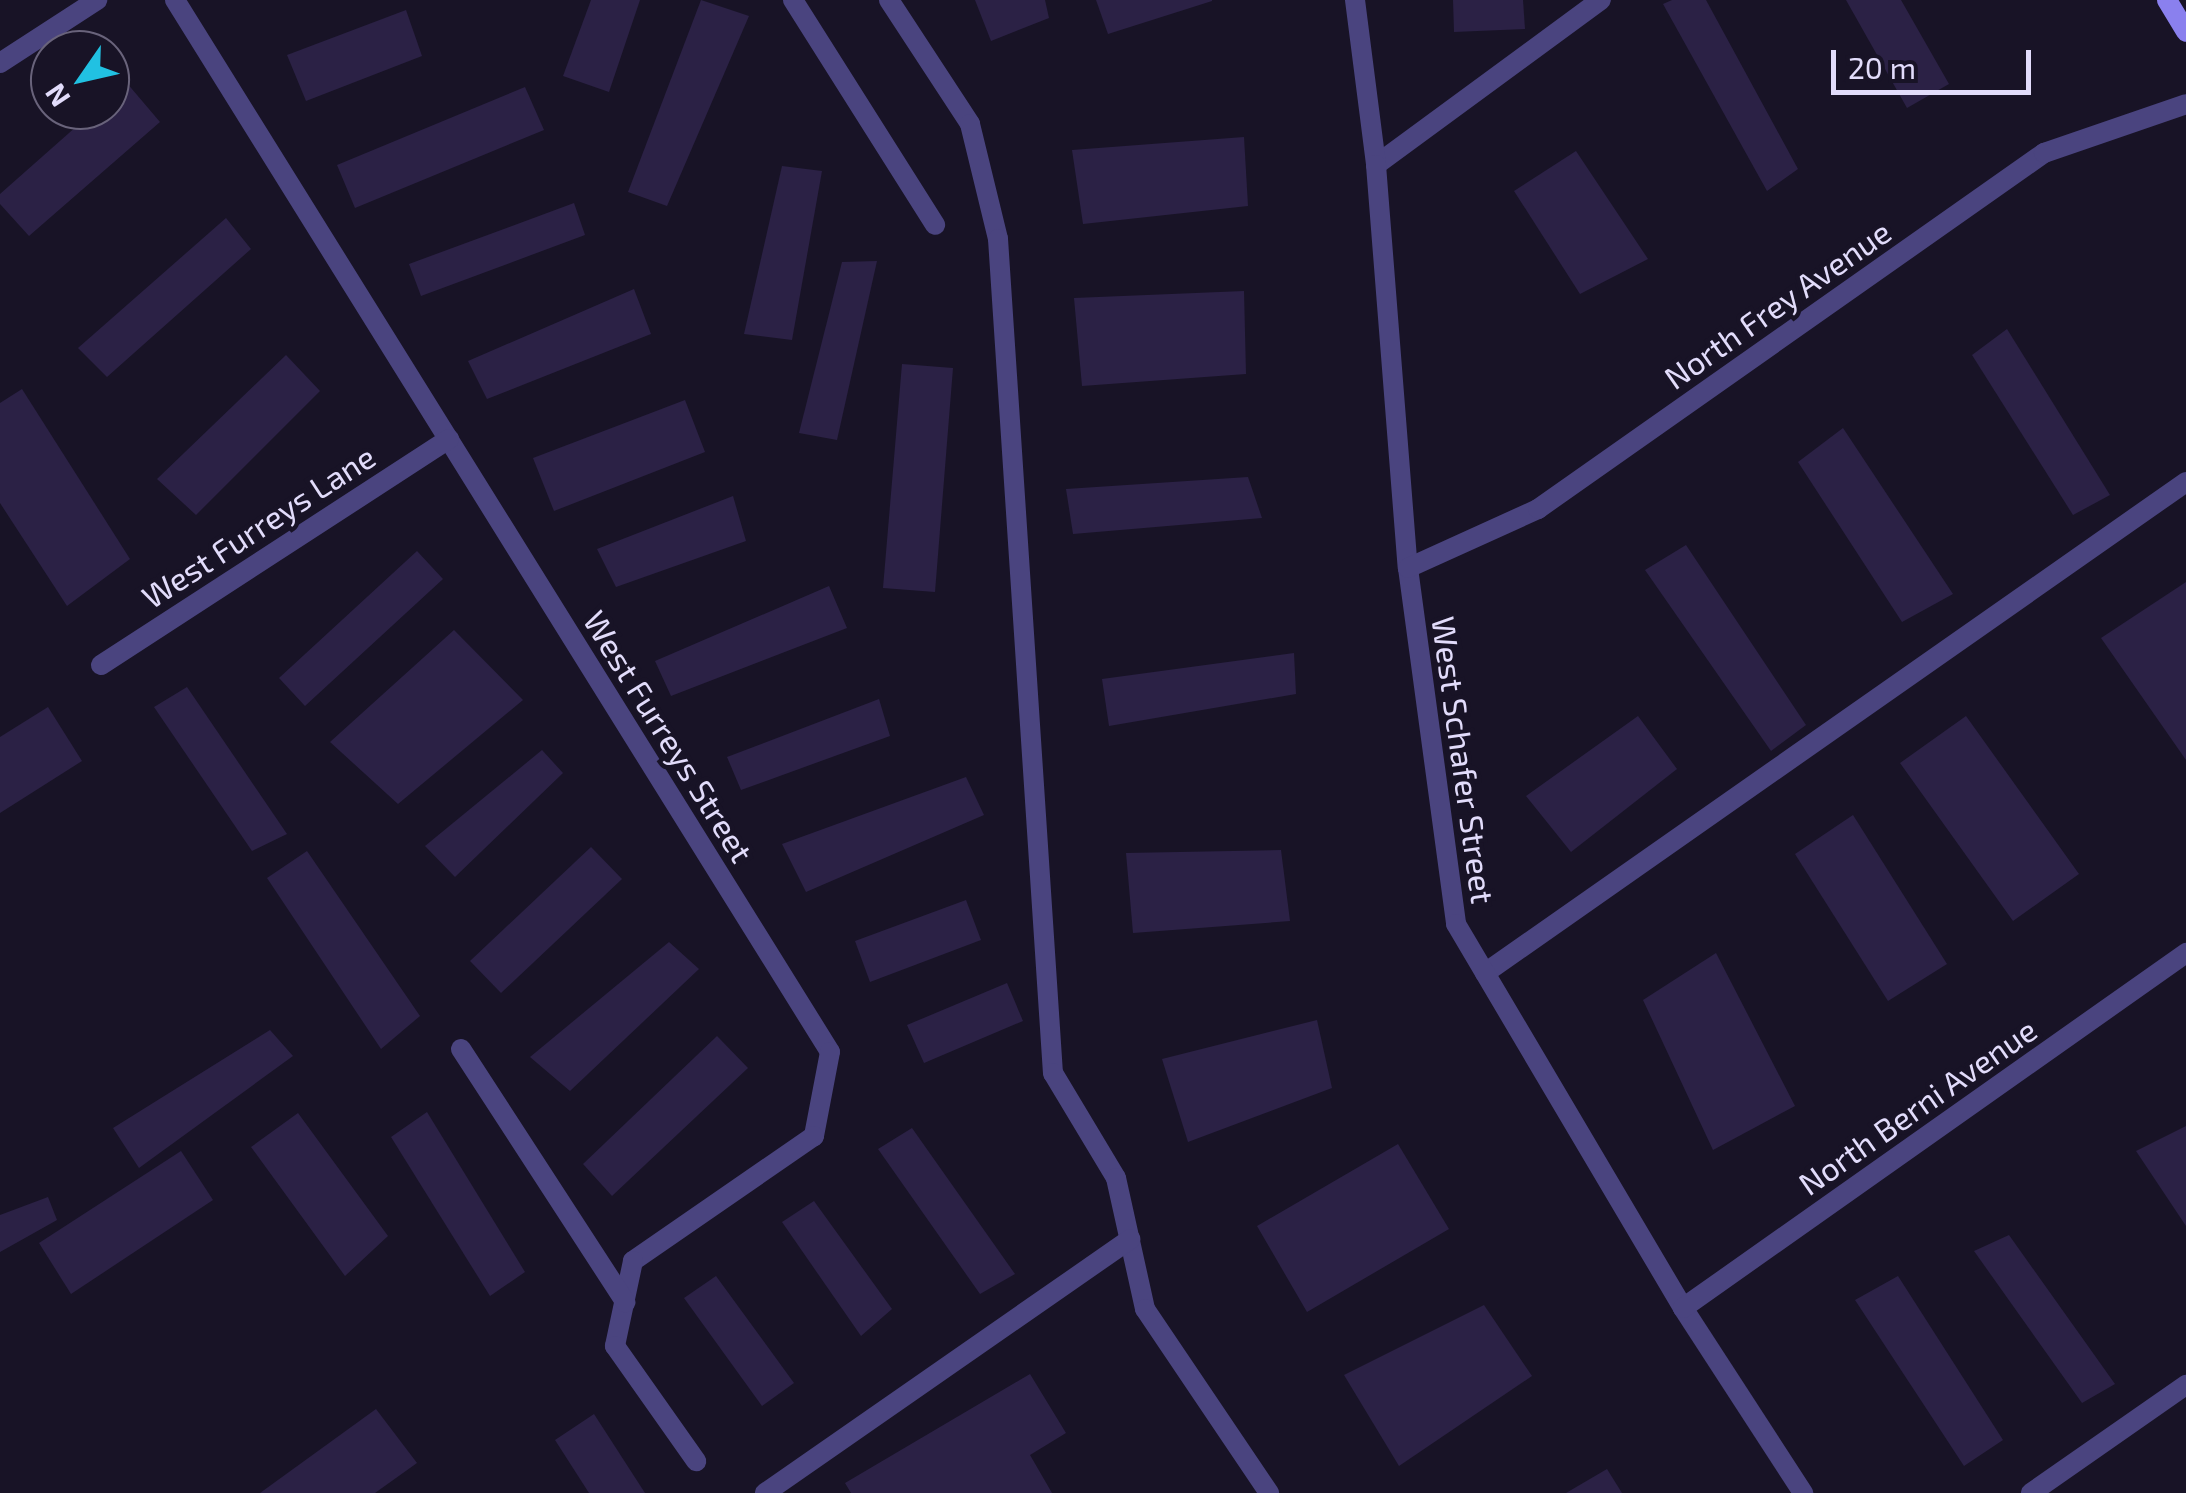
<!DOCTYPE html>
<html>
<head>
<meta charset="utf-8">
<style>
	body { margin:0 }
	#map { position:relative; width:2186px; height:1493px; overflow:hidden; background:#181326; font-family:"Exo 2",sans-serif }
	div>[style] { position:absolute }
	.building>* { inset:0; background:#2b2145 }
	.lane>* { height:20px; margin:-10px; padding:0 10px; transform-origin:10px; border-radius:10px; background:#4a447f }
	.street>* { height:20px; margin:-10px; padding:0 10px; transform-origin:10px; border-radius:10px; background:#4a447f }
	.secondary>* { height:20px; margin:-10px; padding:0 10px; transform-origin:10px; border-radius:10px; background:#8a80ee }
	span { translate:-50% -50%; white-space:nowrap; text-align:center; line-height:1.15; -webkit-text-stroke:9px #181326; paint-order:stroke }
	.street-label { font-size:32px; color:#e2dcfb }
	.north { position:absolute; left:30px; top:30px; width:100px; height:100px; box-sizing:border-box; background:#181326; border:2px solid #69637b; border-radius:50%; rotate:236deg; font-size:28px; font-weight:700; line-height:40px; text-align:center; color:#e2dcfb }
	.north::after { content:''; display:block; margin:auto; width:35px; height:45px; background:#21c1e2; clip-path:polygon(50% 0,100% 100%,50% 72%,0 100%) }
	.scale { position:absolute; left:1831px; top:50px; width:200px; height:45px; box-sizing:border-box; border:5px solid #e2dcfb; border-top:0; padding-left:12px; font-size:30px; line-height:35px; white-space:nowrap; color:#e2dcfb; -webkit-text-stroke:8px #181326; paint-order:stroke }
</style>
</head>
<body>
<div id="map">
	<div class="building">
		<div style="clip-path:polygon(591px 0,640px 0,609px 92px,563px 76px)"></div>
		<div style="clip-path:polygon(701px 0,749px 16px,667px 206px,628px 192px)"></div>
		<div style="clip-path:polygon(975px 0,1045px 0,1049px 18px,991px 41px)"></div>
		<div style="clip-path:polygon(1096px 0,1212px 0,1212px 1px,1108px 34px)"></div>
		<div style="clip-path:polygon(1453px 0,1523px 0,1525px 29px,1454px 32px)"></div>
		<div style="clip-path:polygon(1672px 0,1706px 0,1798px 169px,1767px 191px,1663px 4px)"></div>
		<div style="clip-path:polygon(1846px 0,1901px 0,1949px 84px,1907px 108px)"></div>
		<div style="clip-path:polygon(406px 10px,422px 56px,306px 101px,287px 55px)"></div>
		<div style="clip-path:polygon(126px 82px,160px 122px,29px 236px,0 204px,0 194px,95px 110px,110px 110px,110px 97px)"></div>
		<div style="clip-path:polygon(525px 87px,544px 130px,355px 208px,337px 165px)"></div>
		<div style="clip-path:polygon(1244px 137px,1248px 206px,1083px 224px,1072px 150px)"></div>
		<div style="clip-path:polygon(1576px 151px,1648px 259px,1580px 294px,1514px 191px)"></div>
		<div style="clip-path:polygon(782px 166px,822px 171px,792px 340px,744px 334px)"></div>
		<div style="clip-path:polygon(574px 203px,585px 235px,421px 296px,409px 264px)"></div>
		<div style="clip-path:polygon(226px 218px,251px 249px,107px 377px,78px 348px)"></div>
		<div style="clip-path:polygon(877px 261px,837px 440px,799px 433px,842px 262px)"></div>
		<div style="clip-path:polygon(634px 289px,651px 334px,487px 399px,468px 361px)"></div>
		<div style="clip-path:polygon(1244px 291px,1246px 374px,1082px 386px,1074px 298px)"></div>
		<div style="clip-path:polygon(2007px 329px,2110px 495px,2073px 515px,1972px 355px)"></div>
		<div style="clip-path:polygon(286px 355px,320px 391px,196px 515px,157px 479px)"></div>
		<div style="clip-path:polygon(902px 364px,953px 368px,935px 592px,883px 588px)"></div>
		<div style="clip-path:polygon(22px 389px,130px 559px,67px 606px,0 503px,0 403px)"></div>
		<div style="clip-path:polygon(685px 400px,705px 452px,554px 511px,533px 458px)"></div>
		<div style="clip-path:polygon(1843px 428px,1953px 594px,1902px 622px,1798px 462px)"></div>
		<div style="clip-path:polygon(1248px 477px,1262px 518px,1073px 534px,1066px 489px)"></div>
		<div style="clip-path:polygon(733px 496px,746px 541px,616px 587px,597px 549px)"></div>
		<div style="clip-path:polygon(1686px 545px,1806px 725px,1771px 751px,1645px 570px)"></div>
		<div style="clip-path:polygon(417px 551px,443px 579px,305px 706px,279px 678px)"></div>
		<div style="clip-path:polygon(2186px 582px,2186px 760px,2101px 638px)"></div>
		<div style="clip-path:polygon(829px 586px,847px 628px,671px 696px,655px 661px)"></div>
		<div style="clip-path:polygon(454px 630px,523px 700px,398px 804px,330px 742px)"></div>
		<div style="clip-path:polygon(1294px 653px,1296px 694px,1109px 726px,1102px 679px)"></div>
		<div style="clip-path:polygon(187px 687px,287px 834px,252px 851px,154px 707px)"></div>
		<div style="clip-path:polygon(879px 699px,890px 736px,741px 790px,727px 757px)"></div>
		<div style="clip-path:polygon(48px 707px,82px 761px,0 813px,0 737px)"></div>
		<div style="clip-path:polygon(1638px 716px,1677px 769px,1571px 852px,1526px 796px)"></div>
		<div style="clip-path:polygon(1966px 716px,2079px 874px,2013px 921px,1900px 763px)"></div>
		<div style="clip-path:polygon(542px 750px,563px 773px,455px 877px,425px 846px)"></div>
		<div style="clip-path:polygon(966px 777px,984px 815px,806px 892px,782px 844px)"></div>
		<div style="clip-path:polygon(1853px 815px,1947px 964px,1888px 1001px,1795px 854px)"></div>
		<div style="clip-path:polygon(591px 847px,622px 879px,501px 993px,470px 961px)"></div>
		<div style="clip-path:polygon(1281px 850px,1290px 921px,1133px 933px,1126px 853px)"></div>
		<div style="clip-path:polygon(307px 851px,420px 1016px,381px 1049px,267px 878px)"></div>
		<div style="clip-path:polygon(966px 900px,981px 940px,870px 982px,855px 941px)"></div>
		<div style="clip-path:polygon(669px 942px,699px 969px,570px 1091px,530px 1057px)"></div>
		<div style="clip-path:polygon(1716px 953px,1795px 1106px,1713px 1150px,1643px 1000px)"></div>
		<div style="clip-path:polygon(1007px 983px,1023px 1021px,924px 1063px,907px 1025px)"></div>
		<div style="clip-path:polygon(1317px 1020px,1332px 1088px,1188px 1142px,1162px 1059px)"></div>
		<div style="clip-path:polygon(270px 1030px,293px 1056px,139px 1168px,113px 1128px)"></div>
		<div style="clip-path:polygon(717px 1036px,748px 1068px,612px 1196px,583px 1164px)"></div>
		<div style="clip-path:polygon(427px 1112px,525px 1272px,490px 1296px,391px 1137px)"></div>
		<div style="clip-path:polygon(298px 1113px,388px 1236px,345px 1276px,251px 1147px)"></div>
		<div style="clip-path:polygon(2186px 1126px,2186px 1226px,2136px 1151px)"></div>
		<div style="clip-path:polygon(912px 1128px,1015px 1274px,980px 1294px,878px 1149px)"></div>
		<div style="clip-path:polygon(1398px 1144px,1449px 1229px,1307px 1312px,1257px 1226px)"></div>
		<div style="clip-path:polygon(181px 1151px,213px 1200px,71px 1294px,39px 1243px)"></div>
		<div style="clip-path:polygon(48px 1197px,57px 1220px,0 1252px,0 1215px)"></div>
		<div style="clip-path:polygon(814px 1201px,892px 1309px,861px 1336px,782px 1222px)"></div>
		<div style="clip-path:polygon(2009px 1235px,2115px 1384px,2082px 1403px,1974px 1251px)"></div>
		<div style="clip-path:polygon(716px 1276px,794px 1383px,762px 1406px,684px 1298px)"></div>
		<div style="clip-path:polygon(1898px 1276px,2003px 1440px,1964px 1466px,1855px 1300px)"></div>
		<div style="clip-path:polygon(1484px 1305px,1532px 1376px,1399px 1466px,1344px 1375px)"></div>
		<div style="clip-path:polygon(1030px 1374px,1066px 1433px,1030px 1455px,1052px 1493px,851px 1493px,845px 1483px)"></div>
		<div style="clip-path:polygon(376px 1409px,417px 1463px,375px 1493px,260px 1493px)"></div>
		<div style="clip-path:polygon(594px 1414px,645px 1493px,589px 1493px,555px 1440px)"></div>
		<div style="clip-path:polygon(1607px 1469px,1622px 1493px,1566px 1493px)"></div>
	</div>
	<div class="lane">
		<div style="left:175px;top:0;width:1239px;rotate:58.09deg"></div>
		<div style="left:830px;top:1052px;width:86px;rotate:100.8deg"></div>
		<div style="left:814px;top:1136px;width:220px;rotate:145.4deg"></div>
		<div style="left:633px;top:1261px;width:87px;rotate:102deg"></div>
		<div style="left:615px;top:1346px;width:141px;rotate:54.8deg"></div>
		<div style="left:889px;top:0;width:148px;rotate:56.8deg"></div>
		<div style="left:970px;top:124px;width:118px;rotate:76.3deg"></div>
		<div style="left:998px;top:239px;width:836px;rotate:86.23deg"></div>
		<div style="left:1053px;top:1073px;width:122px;rotate:59deg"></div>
		<div style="left:1116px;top:1178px;width:134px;rotate:77.5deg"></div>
		<div style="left:1145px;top:1309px;width:222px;rotate:56deg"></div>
		<div style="left:0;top:63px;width:116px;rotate:-33deg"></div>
		<div style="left:1376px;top:165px;width:279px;rotate:-36.3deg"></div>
		<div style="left:101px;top:665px;width:415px;rotate:-33deg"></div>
		<div style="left:1485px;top:973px;width:856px;rotate:-35.01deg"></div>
		<div style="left:461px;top:1049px;width:302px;rotate:57deg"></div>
		<div style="left:765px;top:1493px;width:445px;rotate:-34.8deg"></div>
		<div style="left:2031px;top:1493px;width:189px;rotate:-34.9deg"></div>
	</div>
	<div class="street">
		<div style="left:793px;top:0;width:266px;rotate:57.7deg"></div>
		<div style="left:1355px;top:0;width:166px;rotate:82.7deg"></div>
		<div style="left:1376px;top:165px;width:404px;rotate:85.5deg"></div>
		<div style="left:1408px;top:568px;width:359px;rotate:82.3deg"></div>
		<div style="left:1456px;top:924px;width:446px;rotate:59.4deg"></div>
		<div style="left:1683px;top:1308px;width:221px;rotate:57deg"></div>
		<div style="left:1408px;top:568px;width:143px;rotate:-24.4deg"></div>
		<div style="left:1538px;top:509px;width:619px;rotate:-35.13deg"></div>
		<div style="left:2044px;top:153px;width:150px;rotate:-19deg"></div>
		<div style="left:1683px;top:1308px;width:616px;rotate:-35.21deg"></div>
	</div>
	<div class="secondary">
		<div style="left:2167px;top:0;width:37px;rotate:59deg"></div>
	</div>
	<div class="street-label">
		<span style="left:1777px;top:304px;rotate:-35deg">North Frey Avenue</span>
		<span style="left:258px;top:526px;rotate:-33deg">West Furreys Lane</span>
		<span style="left:669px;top:736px;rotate:58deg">West Furreys Street</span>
		<span style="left:1464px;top:760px;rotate:82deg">West Schafer Street</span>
		<span style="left:1917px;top:1106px;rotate:-35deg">North Berni Avenue</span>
	</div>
	<div class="north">N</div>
	<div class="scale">20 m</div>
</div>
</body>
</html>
